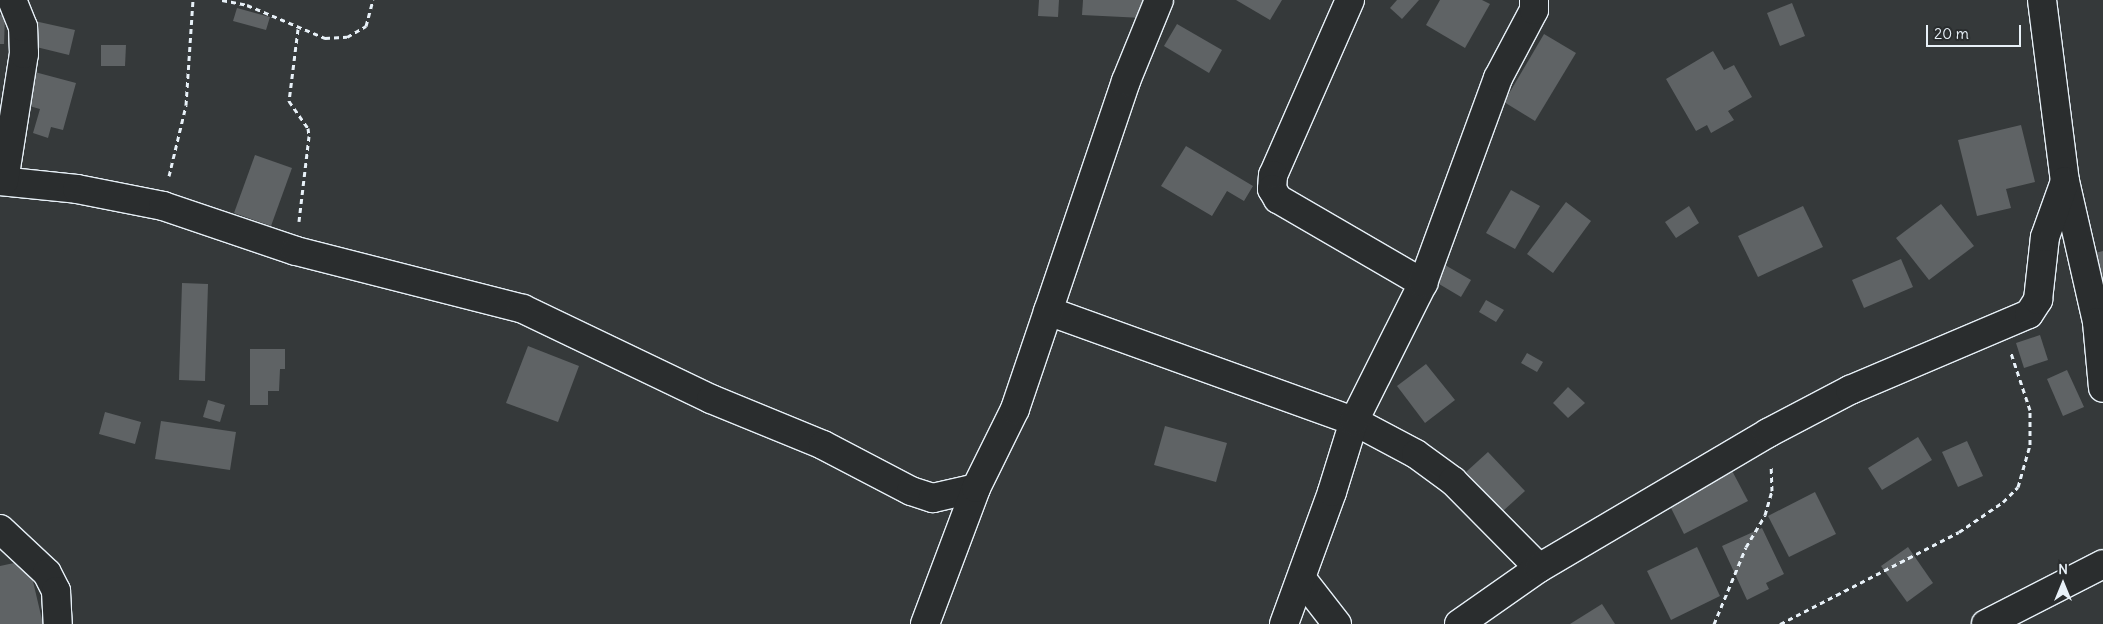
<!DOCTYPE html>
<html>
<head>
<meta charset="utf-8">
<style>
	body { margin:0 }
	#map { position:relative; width:2103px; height:624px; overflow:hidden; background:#35393a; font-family:Delius,sans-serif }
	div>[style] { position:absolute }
	.building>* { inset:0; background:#5f6365 }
	.path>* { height:3px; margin-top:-1.5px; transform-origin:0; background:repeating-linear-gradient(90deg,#e8f1f8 0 5px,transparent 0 9px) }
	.roads { filter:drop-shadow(1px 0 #e8f1f8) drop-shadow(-1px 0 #e8f1f8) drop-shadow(0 1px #e8f1f8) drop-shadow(0 -1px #e8f1f8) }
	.minor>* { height:28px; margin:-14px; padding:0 14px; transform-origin:14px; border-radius:14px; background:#2a2d2e }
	span { translate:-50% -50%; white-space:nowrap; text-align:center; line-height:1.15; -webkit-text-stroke:4px #2a2d2e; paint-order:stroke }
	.north { position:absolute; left:2038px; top:559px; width:50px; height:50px; -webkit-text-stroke:4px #2a2d2e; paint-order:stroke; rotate:0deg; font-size:14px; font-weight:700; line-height:20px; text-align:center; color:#e8f1f8 }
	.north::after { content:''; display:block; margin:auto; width:18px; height:22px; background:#e8f1f8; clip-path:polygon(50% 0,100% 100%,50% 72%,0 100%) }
	.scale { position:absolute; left:1926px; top:25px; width:95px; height:22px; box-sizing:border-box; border:2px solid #e8f1f8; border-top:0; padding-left:6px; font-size:15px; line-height:18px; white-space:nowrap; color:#e8f1f8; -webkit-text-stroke:4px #2a2d2e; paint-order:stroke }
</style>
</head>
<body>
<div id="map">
	<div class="building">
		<div style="clip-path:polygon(1039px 0,1059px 0,1058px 17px,1038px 16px)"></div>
		<div style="clip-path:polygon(1083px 0,1144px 0,1143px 18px,1082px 15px)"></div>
		<div style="clip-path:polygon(1236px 0,1282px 0,1270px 20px)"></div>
		<div style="clip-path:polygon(1397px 0,1419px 0,1402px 19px,1390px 8px)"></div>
		<div style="clip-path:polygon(1440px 0,1482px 0,1490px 4px,1465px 48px,1426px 25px)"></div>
		<div style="clip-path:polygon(1792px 3px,1805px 36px,1780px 46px,1767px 13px)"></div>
		<div style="clip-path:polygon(237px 8px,270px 17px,266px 30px,233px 21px)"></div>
		<div style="clip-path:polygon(0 15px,5px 15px,4px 44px,0 44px)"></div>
		<div style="clip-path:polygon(30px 20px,75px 30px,69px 55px,24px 44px)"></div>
		<div style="clip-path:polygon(1177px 24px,1222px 50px,1209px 73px,1164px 46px)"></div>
		<div style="clip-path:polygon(1544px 34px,1576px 53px,1535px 121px,1504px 102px)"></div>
		<div style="clip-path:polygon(101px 45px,126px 45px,125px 66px,101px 66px)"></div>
		<div style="clip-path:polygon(1713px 51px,1724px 70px,1734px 65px,1752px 97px,1728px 111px,1734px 120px,1711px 133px,1707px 125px,1696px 131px,1666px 79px)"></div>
		<div style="clip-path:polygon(31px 71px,76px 83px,63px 130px,51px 127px,48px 138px,33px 133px,40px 109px,22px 104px)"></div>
		<div style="clip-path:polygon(2021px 125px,2035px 182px,2006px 189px,2011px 208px,1977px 216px,1958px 140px)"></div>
		<div style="clip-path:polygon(1186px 146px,1253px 186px,1244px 201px,1227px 191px,1212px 216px,1161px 186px)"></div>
		<div style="clip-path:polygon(255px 155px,292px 168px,271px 226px,234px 213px)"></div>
		<div style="clip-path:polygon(1511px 190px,1540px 206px,1515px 249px,1486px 233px)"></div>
		<div style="clip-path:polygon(1566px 202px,1591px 221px,1553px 273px,1527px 254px)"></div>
		<div style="clip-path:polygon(1941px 204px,1974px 246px,1929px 280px,1896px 238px)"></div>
		<div style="clip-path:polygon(1689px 206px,1699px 223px,1676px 238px,1665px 222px)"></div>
		<div style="clip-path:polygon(1803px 206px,1823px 247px,1758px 277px,1738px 236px)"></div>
		<div style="clip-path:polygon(2103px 251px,2103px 299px,2087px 255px)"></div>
		<div style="clip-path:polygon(1901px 259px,1913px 287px,1864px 308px,1852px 280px)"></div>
		<div style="clip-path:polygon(1445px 265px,1471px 280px,1461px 297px,1434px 281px)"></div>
		<div style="clip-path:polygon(182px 283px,208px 284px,205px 381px,179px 380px)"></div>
		<div style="clip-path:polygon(1486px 300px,1504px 310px,1496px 322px,1479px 312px)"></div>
		<div style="clip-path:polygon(2040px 335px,2048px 360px,2024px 368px,2016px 343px)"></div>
		<div style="clip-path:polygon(528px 346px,579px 366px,558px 422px,506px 403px)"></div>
		<div style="clip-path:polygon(250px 349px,285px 349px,285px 369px,280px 369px,279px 391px,268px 391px,268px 405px,250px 405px)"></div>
		<div style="clip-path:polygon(1527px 353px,1543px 362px,1537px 372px,1521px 363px)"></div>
		<div style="clip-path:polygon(1426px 364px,1455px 400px,1425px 423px,1397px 386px)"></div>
		<div style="clip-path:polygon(2067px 370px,2084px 407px,2063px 416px,2047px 379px)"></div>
		<div style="clip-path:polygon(1568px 387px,1585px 403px,1568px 418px,1553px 403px)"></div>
		<div style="clip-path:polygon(208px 400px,225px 405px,220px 422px,203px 417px)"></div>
		<div style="clip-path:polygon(105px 412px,141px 422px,135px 444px,99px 434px)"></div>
		<div style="clip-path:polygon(161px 421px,236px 432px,230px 470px,155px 459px)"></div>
		<div style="clip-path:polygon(1165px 426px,1227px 443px,1216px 482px,1154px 465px)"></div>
		<div style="clip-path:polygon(1918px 437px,1932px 460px,1882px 490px,1868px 468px)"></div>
		<div style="clip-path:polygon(1967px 441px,1983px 476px,1958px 487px,1942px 452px)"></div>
		<div style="clip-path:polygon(1488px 452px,1525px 491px,1503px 511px,1466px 472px)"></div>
		<div style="clip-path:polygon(1729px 465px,1748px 501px,1684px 534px,1666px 498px)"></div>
		<div style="clip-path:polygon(1815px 492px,1836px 534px,1789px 557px,1768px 516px)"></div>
		<div style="clip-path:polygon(1762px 528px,1784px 574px,1766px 583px,1769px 589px,1747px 600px,1722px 546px)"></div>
		<div style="clip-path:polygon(1697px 547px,1720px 596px,1671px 620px,1647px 571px)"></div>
		<div style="clip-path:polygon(1908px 547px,1933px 583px,1907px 602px,1881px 566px)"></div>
		<div style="clip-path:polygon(28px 560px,43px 624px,0 624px,0 566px)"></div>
		<div style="clip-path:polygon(1602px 604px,1615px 624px,1570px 624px)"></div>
	</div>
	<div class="path">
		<div style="left:222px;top:0;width:25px;rotate:11deg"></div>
		<div style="left:247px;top:5px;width:85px;rotate:22.9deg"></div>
		<div style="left:325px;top:38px;width:22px;rotate:-3deg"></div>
		<div style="left:347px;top:37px;width:22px;rotate:-30deg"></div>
		<div style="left:366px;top:26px;width:27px;rotate:-75deg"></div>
		<div style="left:298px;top:29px;width:73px;rotate:97.1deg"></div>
		<div style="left:289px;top:101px;width:33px;rotate:55deg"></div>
		<div style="left:308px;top:128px;width:8px;rotate:83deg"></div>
		<div style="left:309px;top:136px;width:86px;rotate:96.7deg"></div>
		<div style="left:169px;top:176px;width:73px;rotate:-76.5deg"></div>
		<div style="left:186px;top:105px;width:105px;rotate:-86.2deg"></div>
		<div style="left:1714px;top:624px;width:83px;rotate:-67.4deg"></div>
		<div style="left:1746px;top:547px;width:37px;rotate:-59deg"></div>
		<div style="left:1765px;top:515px;width:25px;rotate:-74deg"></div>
		<div style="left:1772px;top:491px;width:25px;rotate:-92deg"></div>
		<div style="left:1780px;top:624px;width:201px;rotate:-27.2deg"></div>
		<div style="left:1959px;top:532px;width:53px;rotate:-34.3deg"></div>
		<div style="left:2003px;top:502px;width:21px;rotate:-45deg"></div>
		<div style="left:2018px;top:487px;width:44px;rotate:-74.1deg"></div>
		<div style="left:2030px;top:445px;width:35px;rotate:-90deg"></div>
		<div style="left:2030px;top:410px;width:60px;rotate:-108.4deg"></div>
	</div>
	<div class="roads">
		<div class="minor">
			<div style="left:1350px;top:0;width:191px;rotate:113.7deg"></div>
			<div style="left:1273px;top:175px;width:14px;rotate:94deg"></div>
			<div style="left:1272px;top:189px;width:12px;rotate:59deg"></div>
			<div style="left:1278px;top:199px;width:168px;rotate:30.1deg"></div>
			<div style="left:2042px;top:0;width:182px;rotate:82.8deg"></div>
			<div style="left:2065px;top:181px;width:145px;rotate:77.2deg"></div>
			<div style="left:2097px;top:322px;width:66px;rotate:84.8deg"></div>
			<div style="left:0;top:181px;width:77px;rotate:5.9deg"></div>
			<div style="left:77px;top:189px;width:88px;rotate:11.2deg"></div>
			<div style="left:163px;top:206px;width:140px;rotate:18.7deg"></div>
			<div style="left:296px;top:251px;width:234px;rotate:14.3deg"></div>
			<div style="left:523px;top:309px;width:208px;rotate:25.6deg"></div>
			<div style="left:711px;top:399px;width:121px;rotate:22.3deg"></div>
			<div style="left:823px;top:445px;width:99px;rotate:27.6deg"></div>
			<div style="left:911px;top:491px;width:23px;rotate:18deg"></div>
			<div style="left:933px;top:498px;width:44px;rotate:-13.1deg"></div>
			<div style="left:4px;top:181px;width:129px;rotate:-81.1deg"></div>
			<div style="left:24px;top:54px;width:27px;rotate:-92deg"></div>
			<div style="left:23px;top:27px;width:29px;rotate:-112deg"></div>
			<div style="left:1048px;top:311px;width:325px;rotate:19.8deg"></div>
			<div style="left:1354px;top:421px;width:70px;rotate:28deg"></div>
			<div style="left:1416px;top:454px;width:46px;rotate:36.1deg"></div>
			<div style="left:1453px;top:481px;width:122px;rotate:45.3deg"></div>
			<div style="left:0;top:529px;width:64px;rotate:43.1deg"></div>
			<div style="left:47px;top:573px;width:20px;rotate:63deg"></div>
			<div style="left:56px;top:591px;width:33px;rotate:87deg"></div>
			<div style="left:1302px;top:579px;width:57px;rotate:52.1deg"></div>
			<div style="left:925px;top:624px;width:145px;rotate:-69.4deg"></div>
			<div style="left:976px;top:488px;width:88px;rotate:-63.7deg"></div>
			<div style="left:1015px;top:409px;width:346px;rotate:-71.3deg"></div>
			<div style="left:1126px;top:81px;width:87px;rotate:-67.8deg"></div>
			<div style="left:1284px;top:624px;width:140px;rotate:-70deg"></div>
			<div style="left:1332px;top:492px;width:74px;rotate:-72.8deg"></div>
			<div style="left:1354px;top:421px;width:154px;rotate:-63.4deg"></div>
			<div style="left:1423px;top:283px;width:218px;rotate:-69.9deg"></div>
			<div style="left:1498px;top:78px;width:77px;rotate:-62.1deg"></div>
			<div style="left:1534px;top:10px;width:10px;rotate:-90deg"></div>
			<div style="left:1459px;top:624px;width:98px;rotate:-35deg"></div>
			<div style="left:1539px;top:568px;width:266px;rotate:-30.5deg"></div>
			<div style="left:1768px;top:433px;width:93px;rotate:-27.7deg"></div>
			<div style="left:1850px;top:390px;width:194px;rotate:-23deg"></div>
			<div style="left:2029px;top:314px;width:17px;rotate:-57deg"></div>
			<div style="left:2038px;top:300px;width:63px;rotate:-83.7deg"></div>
			<div style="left:2045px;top:237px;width:59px;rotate:-70.3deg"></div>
			<div style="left:1986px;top:624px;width:131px;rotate:-27.1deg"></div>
		</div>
	</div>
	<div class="north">N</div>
	<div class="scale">20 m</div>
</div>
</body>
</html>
